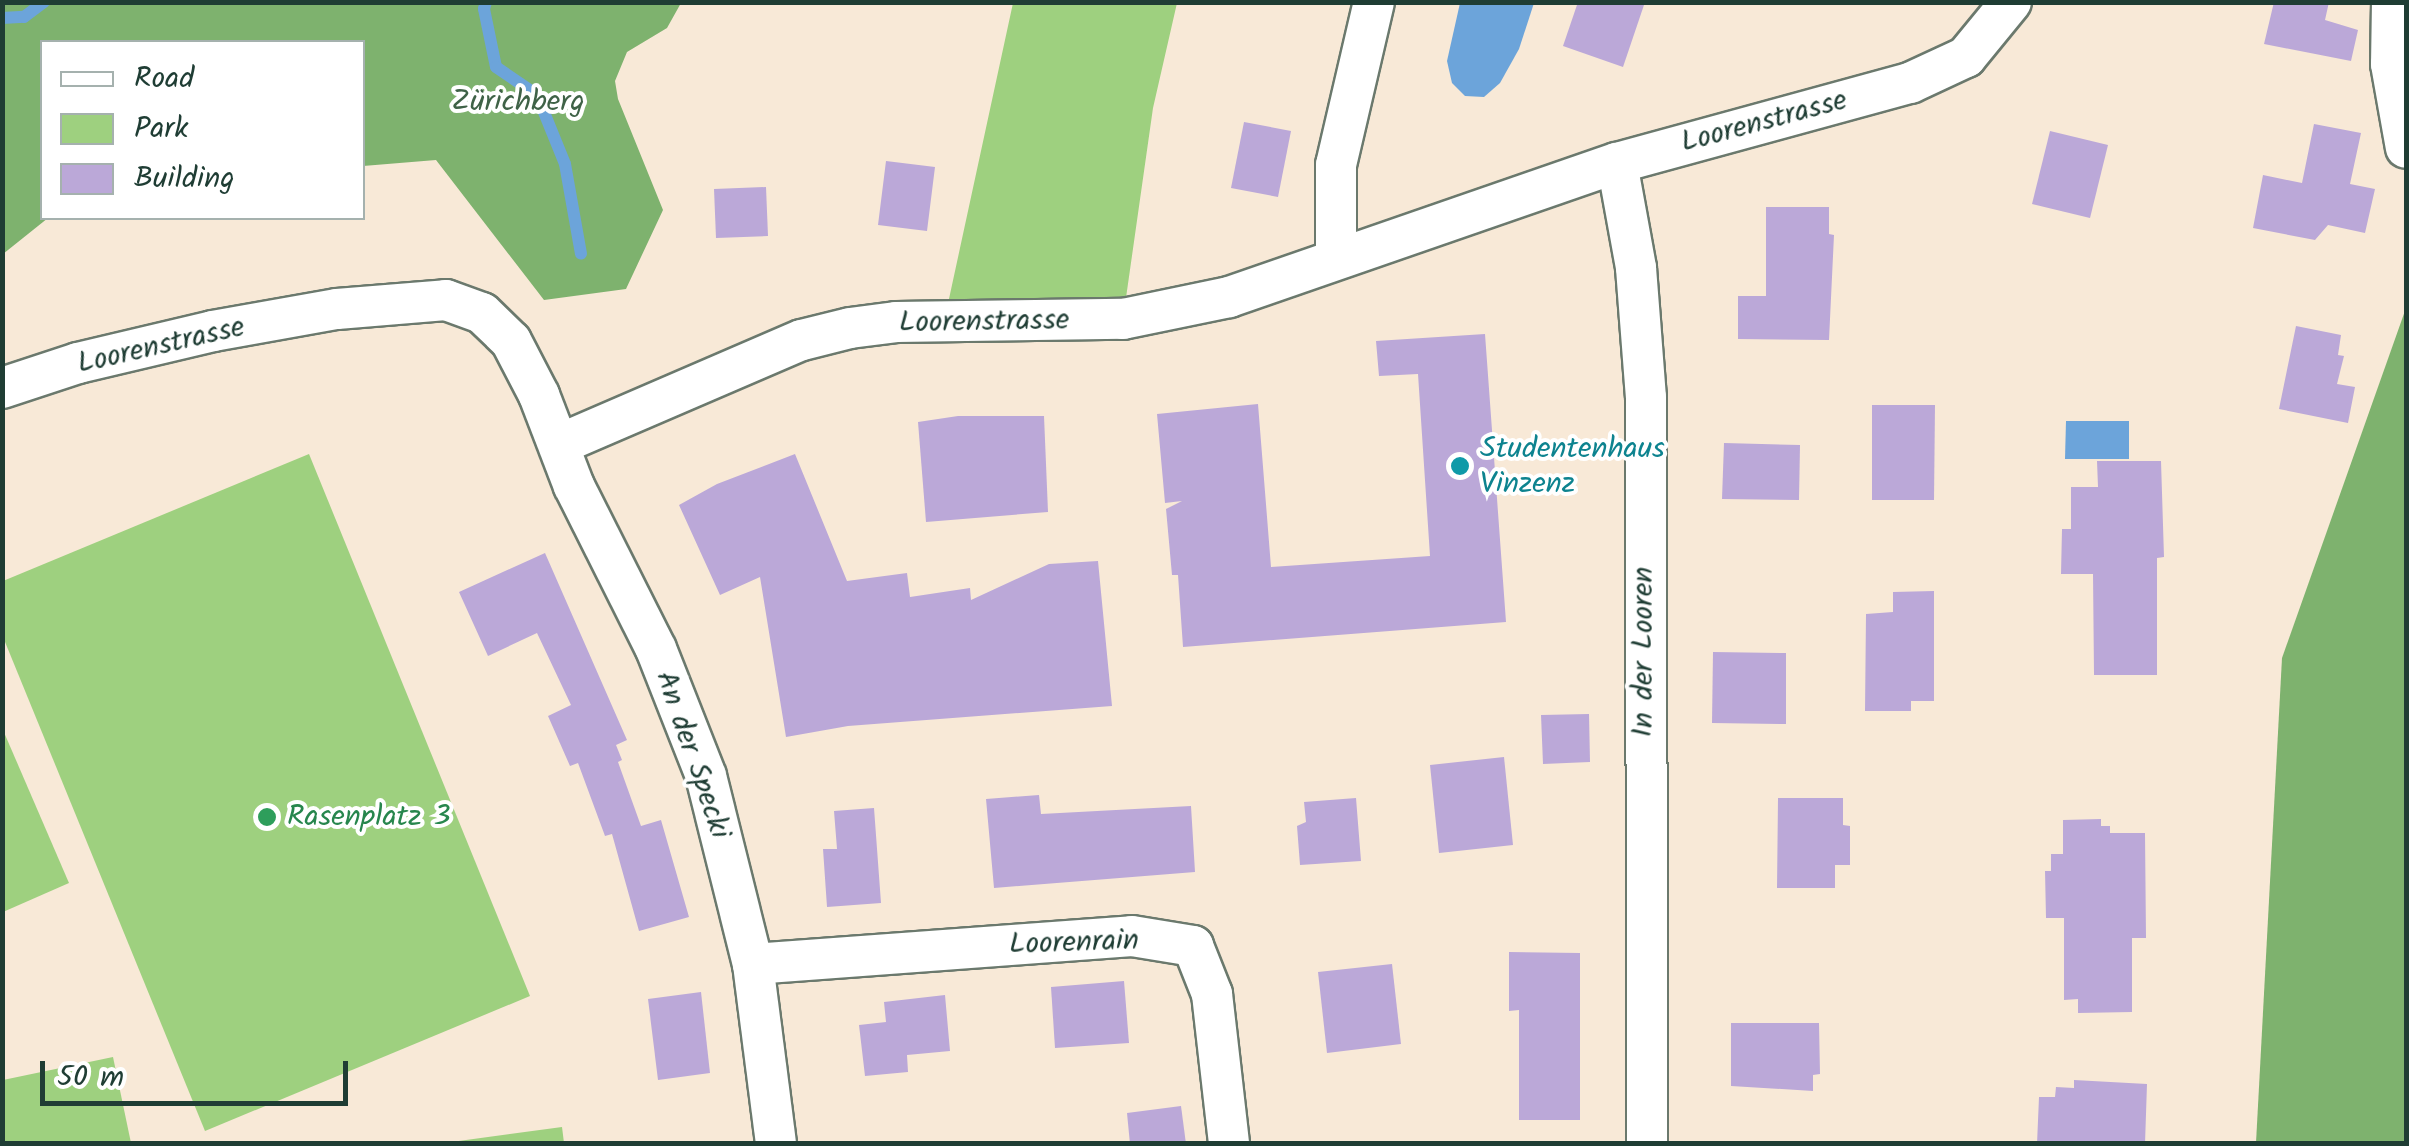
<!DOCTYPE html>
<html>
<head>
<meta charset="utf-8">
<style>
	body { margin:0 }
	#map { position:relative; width:2409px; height:1146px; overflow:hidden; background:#f8e9d7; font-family:Kalam,sans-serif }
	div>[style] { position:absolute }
	.green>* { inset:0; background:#9ed07f }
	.forest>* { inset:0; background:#7eb26e }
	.water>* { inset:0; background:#6ca4da }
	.stream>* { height:12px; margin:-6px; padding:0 6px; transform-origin:6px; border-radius:6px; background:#6ca4da }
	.building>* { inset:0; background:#bba8d8 }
	.roads { filter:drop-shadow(2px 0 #6b796d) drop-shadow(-2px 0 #6b796d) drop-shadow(0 2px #6b796d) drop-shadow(0 -2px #6b796d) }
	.minor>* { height:40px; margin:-20px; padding:0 20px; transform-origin:20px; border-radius:20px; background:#fff }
	.dots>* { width:28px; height:28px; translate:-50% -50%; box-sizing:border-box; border:5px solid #fff; border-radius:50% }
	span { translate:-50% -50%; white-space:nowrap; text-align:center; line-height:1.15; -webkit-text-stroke:8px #fff; paint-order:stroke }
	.park-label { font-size:30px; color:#3f6247 }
	.street-label { font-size:30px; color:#1f3d34 }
	.culture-label { font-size:30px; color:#0d838f }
	.left { translate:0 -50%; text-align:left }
	.leisure-label { font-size:30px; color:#27864d }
	.frame { position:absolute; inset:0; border:5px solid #1f3d34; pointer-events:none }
	.legend { position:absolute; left:40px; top:40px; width:325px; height:180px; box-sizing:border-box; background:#fff; border:2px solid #a5b1ae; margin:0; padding:12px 18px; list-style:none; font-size:30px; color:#1f3d34 }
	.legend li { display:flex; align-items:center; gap:20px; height:50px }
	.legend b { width:50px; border:2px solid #a5b1ae }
	.scale { position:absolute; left:40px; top:1061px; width:308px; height:45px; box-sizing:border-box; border:5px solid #1f3d34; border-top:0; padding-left:12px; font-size:30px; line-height:35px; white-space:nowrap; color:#1f3d34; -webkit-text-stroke:8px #fff; paint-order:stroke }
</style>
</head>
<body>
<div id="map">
	<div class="green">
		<div style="clip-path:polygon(1013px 3px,1177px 3px,1153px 108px,1123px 319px,944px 322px)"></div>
		<div style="clip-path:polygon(309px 454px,530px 996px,205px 1131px,3px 637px,3px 581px)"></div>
		<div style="clip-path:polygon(3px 730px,69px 883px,3px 912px,2px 912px)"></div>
		<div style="clip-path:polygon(113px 1057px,131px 1143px,3px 1143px,3px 1080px)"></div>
		<div style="clip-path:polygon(562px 1127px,564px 1143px,444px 1143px)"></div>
	</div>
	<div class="forest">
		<div style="clip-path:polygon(3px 2px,681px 3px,667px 28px,627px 52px,615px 81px,618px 99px,663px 210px,626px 289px,544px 300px,436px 160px,363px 166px,362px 42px,42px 42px,42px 218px,48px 218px,3px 254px)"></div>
		<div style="clip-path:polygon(2406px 308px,2406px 1143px,2256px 1143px,2282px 658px)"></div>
	</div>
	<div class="water">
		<div style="clip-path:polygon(1460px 3px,1534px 3px,1519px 49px,1500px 83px,1484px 97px,1465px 96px,1452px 83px,1447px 61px)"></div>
		<div style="clip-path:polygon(2066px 421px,2129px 421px,2129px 459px,2065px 459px)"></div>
	</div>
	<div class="stream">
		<div style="left:486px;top:2px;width:7px;rotate:106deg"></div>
		<div style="left:484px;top:9px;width:59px;rotate:78.3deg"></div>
		<div style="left:496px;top:67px;width:50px;rotate:34.3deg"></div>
		<div style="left:537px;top:95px;width:74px;rotate:67.9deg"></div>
		<div style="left:565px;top:164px;width:91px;rotate:79.9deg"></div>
		<div style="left:2px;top:18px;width:22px;rotate:-3deg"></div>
		<div style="left:24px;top:17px;width:25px;rotate:-37deg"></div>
	</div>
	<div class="building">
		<div style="clip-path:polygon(1578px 2px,1645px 2px,1623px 67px,1563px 46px)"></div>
		<div style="clip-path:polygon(2274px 2px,2329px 2px,2325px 20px,2358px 30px,2351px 61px,2264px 44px)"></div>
		<div style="clip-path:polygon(1244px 122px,1291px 131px,1278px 197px,1231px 188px)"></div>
		<div style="clip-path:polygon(2314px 124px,2361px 133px,2350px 184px,2375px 189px,2365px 233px,2328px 225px,2315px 240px,2253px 228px,2263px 175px,2302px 183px)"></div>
		<div style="clip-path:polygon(2050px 131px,2108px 145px,2090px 218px,2032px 204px)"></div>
		<div style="clip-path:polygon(886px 161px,935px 167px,927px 231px,878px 225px)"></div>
		<div style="clip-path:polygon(766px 187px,768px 236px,716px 238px,714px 189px)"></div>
		<div style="clip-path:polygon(1766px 207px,1829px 207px,1829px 234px,1834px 235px,1829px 340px,1738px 339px,1738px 296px,1766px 296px)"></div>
		<div style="clip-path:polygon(2296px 326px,2341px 335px,2338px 355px,2344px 356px,2337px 384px,2355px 387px,2348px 423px,2279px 409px)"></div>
		<div style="clip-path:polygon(1485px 334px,1506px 622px,1183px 647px,1178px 575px,1172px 575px,1166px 509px,1182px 501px,1165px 503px,1157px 414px,1258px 404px,1271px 567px,1430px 556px,1418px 374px,1379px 376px,1376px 341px)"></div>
		<div style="clip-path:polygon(1872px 405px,1935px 405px,1934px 500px,1872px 500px)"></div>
		<div style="clip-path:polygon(958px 416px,1044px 416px,1048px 512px,926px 522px,918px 422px)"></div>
		<div style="clip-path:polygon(1724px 443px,1800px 445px,1799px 500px,1722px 499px)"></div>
		<div style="clip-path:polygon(795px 454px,847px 581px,907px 573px,910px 597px,970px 588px,971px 600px,1049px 564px,1098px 561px,1112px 706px,848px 726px,786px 737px,760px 577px,720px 595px,679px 505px,717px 484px)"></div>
		<div style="clip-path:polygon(2097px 461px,2161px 461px,2164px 557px,2157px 558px,2157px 675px,2094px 675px,2093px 574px,2061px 574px,2062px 529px,2071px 529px,2071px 487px,2098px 487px)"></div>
		<div style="clip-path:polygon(545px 553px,627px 740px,616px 745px,622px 760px,618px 762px,641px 826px,661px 820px,689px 917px,639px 931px,612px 834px,605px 836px,578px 763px,570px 766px,548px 716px,571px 705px,537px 633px,488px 656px,459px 592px)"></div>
		<div style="clip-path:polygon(1934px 591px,1934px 701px,1911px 701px,1911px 711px,1865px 711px,1866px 614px,1893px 612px,1893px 592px)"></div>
		<div style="clip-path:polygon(1713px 652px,1786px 653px,1786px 724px,1712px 723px)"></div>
		<div style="clip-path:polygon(1589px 714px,1590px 762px,1543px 764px,1541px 715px)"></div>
		<div style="clip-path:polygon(1504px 757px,1513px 845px,1439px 853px,1430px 765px)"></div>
		<div style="clip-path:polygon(1039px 795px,1041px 814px,1191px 806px,1195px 872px,994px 888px,986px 799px)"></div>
		<div style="clip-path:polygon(1356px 798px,1361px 861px,1300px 865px,1297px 826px,1306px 822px,1304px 802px)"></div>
		<div style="clip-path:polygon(1778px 798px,1843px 798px,1843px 825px,1850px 826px,1850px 865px,1835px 865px,1835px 888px,1777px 888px)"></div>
		<div style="clip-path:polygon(874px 808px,881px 903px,827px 907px,823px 849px,837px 849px,834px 811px)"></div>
		<div style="clip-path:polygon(2101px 819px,2101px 826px,2110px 826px,2110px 833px,2145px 833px,2146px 938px,2132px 938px,2132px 1012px,2078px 1013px,2078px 999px,2064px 1000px,2064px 918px,2046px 918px,2045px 871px,2051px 871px,2051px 854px,2063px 854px,2063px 820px)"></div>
		<div style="clip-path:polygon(1509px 952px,1580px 953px,1580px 1120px,1519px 1120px,1519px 1010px,1509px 1011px)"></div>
		<div style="clip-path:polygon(1392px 964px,1401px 1044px,1327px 1053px,1318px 972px)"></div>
		<div style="clip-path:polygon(1124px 981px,1129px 1043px,1055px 1048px,1051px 987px)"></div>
		<div style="clip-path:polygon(701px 992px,710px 1073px,658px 1080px,648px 999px)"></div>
		<div style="clip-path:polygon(945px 995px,950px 1051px,907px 1055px,908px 1072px,865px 1076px,859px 1025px,886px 1022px,884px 1002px)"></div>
		<div style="clip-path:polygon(1731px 1023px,1819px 1023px,1820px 1074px,1813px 1075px,1813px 1091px,1731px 1086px)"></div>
		<div style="clip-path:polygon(2074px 1080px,2147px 1084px,2145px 1144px,2037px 1144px,2039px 1097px,2055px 1097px,2056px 1087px,2074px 1088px)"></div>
		<div style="clip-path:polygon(1181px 1106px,1186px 1144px,1130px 1144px,1127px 1113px)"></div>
	</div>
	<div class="roads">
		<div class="minor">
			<div style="left:2392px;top:2px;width:62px;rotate:90.9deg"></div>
			<div style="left:2391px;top:64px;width:85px;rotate:79.9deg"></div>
			<div style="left:1617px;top:163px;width:107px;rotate:79.7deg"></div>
			<div style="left:1636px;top:268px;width:129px;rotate:85.6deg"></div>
			<div style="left:1646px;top:397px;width:747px;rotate:89.92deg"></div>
			<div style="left:1336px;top:258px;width:93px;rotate:-90deg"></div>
			<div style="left:1336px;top:165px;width:167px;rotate:-76.9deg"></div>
			<div style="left:2px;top:388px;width:80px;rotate:-18.2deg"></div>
			<div style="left:78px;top:363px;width:139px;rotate:-13.3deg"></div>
			<div style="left:213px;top:331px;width:126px;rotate:-10.1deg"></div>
			<div style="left:337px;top:309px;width:109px;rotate:-4.7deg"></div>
			<div style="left:446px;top:300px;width:38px;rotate:20deg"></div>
			<div style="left:482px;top:313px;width:40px;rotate:44deg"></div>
			<div style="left:511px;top:341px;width:61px;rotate:62.6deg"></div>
			<div style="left:539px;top:395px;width:97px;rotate:69deg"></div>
			<div style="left:574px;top:486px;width:182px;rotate:63.3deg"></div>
			<div style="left:656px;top:649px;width:136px;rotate:68.5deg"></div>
			<div style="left:706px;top:776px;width:194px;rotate:76deg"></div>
			<div style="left:753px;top:964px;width:181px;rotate:82.7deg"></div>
			<div style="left:560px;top:444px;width:263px;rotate:-23.3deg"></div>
			<div style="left:802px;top:340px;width:49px;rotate:-14deg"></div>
			<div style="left:850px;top:328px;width:46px;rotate:-7.4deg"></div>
			<div style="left:896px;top:322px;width:227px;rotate:-0.8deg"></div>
			<div style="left:1123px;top:319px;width:108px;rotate:-11.7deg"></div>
			<div style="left:1229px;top:297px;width:410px;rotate:-19.1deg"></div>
			<div style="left:1617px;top:163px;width:304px;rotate:-15.3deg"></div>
			<div style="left:1910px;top:83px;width:62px;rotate:-24.9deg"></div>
			<div style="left:1966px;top:57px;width:71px;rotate:-50.7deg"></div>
			<div style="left:753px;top:964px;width:380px;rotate:-4.2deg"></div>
			<div style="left:1132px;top:936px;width:62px;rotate:9.3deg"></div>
			<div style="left:1193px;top:946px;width:52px;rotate:68.4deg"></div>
			<div style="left:1212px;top:994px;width:151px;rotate:83.5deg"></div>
		</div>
	</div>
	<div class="dots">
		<div style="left:1460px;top:466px;background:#0f9aa8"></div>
		<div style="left:267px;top:817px;background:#2e9e5b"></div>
	</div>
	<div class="park-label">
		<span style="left:518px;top:102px">Zürichberg</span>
	</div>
	<div class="street-label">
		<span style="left:1764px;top:122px;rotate:-15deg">Loorenstrasse</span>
		<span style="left:984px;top:322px;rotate:-1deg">Loorenstrasse</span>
		<span style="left:161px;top:346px;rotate:-13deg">Loorenstrasse</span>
		<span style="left:1644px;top:652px;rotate:-90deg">In der Looren</span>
		<span style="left:692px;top:755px;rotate:71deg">An der Specki</span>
		<span style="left:1074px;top:943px;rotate:-2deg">Loorenrain</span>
	</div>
	<div class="culture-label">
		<span class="left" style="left:1480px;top:466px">Studentenhaus<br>Vinzenz</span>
	</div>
	<div class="leisure-label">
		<span class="left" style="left:287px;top:817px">Rasenplatz 3</span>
	</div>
	<div class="frame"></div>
	<ul class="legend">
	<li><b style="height:12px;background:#fff"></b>Road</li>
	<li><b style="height:28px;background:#9ed07f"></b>Park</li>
	<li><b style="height:28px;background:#bba8d8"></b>Building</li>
	</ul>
	<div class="scale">50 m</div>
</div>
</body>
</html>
